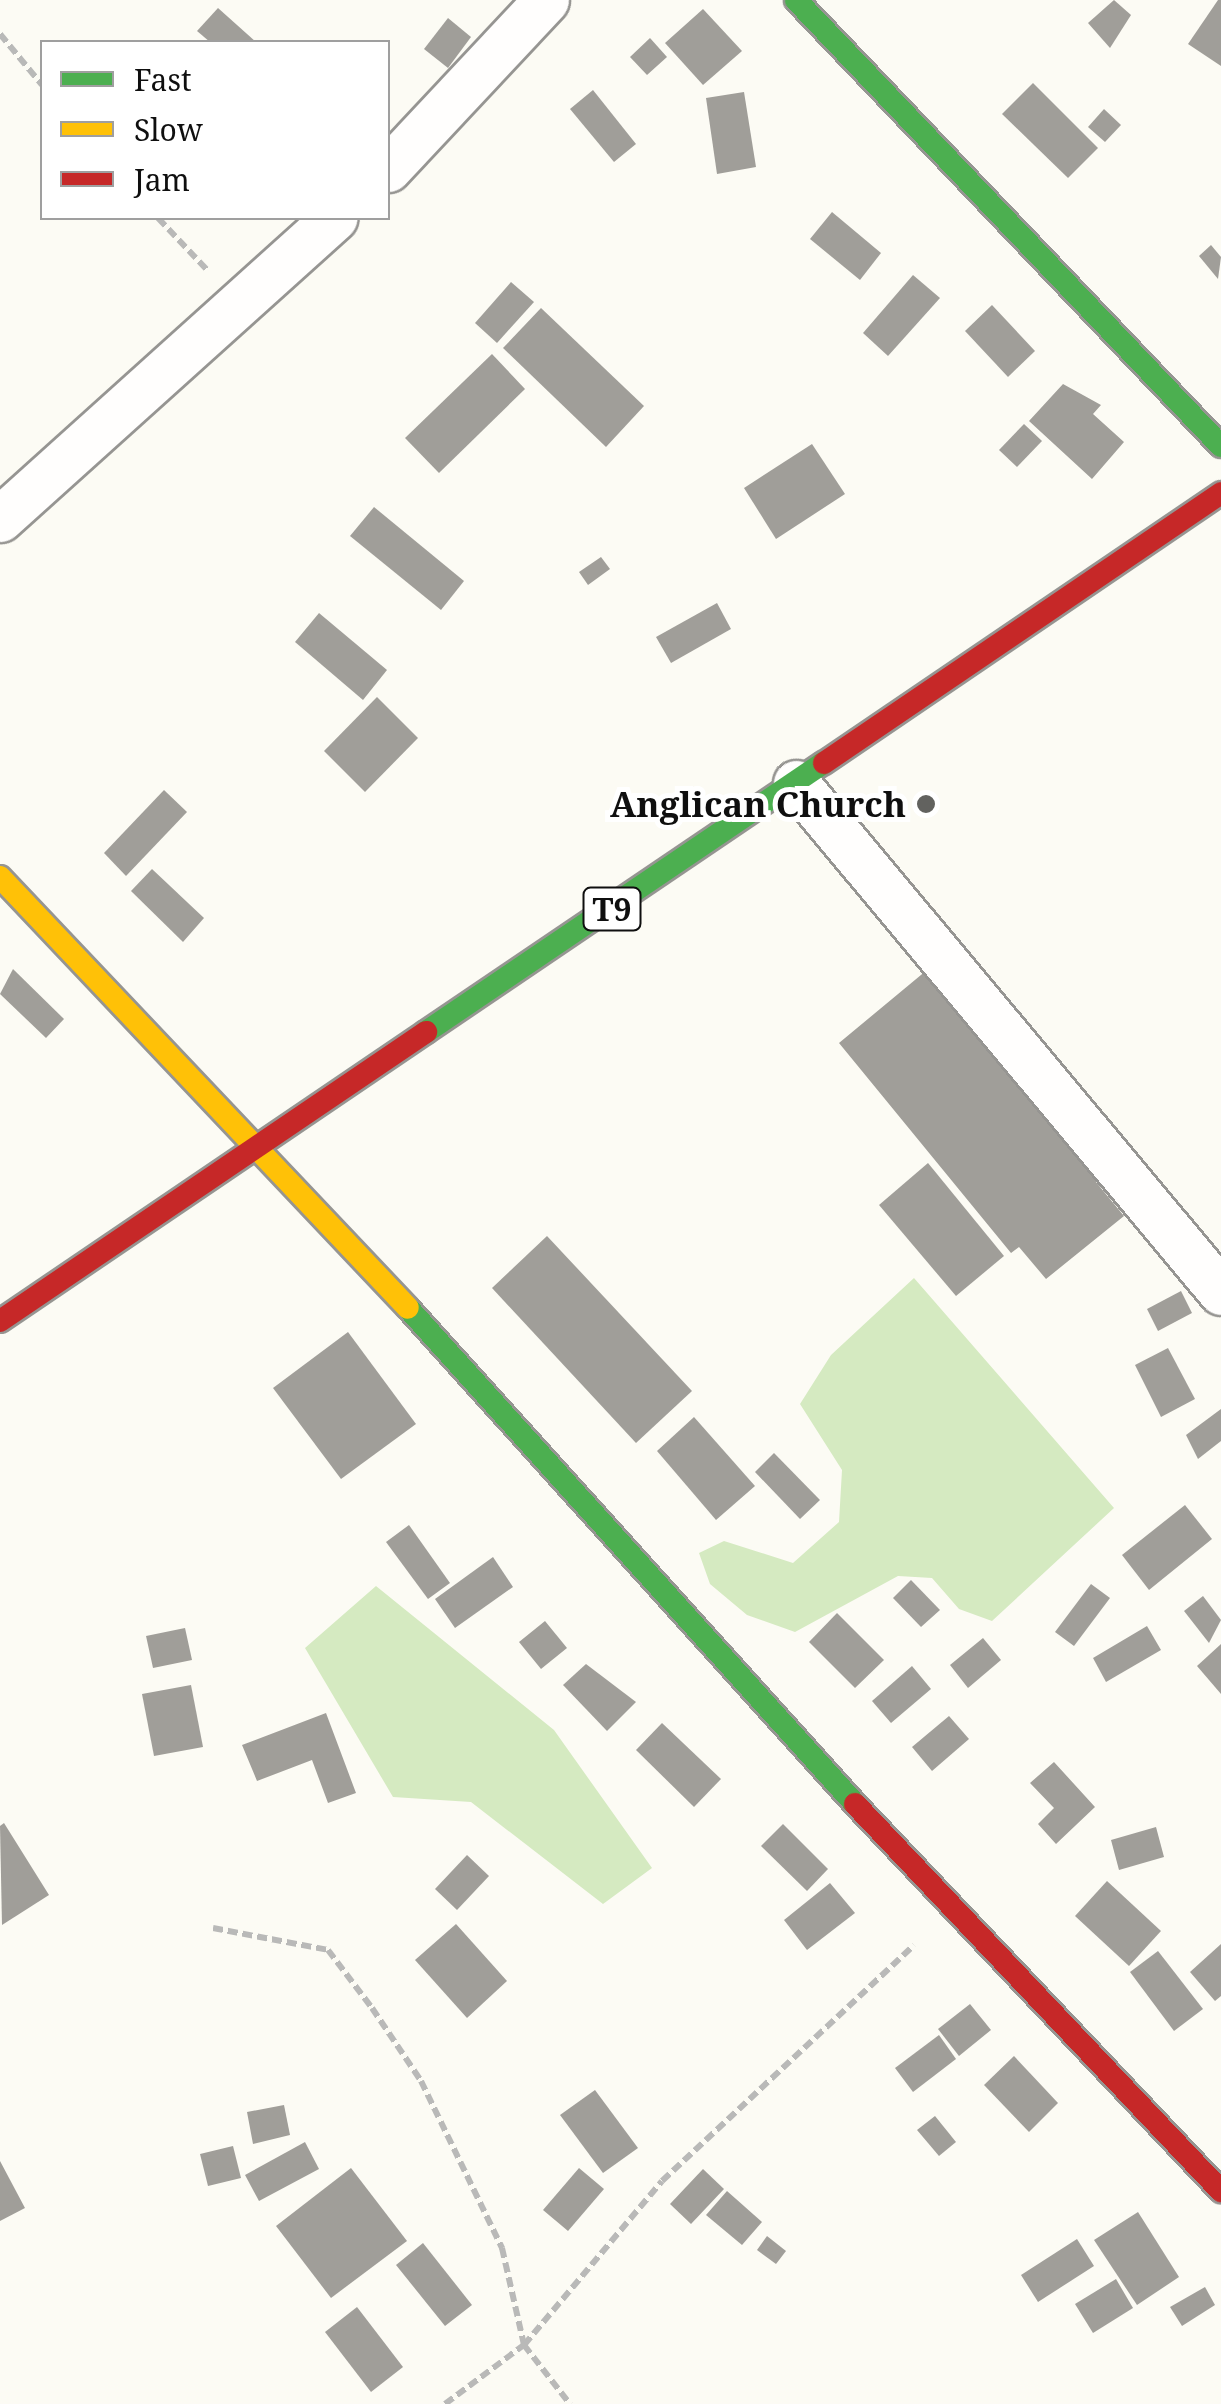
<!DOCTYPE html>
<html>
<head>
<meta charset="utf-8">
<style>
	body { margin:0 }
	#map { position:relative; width:1221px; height:2404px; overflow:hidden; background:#fcfbf4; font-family:"Noto Serif",serif }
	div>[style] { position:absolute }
	.forest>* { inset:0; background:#d5eac1 }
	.building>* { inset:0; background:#a09e99 }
	.path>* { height:6px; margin-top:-3px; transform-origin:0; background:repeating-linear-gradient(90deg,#b9b9b8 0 10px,transparent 0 15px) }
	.roads { filter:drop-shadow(2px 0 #969592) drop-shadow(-2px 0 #969592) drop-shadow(0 2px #969592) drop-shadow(0 -2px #969592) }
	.street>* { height:45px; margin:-22.5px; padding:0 22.5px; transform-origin:22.5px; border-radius:22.5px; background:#fffefd }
	.fast>* { height:22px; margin:-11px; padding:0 11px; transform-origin:11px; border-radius:11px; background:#4caf50 }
	.slow>* { height:22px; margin:-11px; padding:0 11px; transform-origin:11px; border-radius:11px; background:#ffc107 }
	.jam>* { height:22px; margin:-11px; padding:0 11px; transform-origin:11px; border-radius:11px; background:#c62828 }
	.dots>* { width:28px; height:28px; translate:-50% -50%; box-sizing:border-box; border:5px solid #fff; border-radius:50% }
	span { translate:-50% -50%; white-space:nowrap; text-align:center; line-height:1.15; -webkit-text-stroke:10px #fff; paint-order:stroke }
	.shield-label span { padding:2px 8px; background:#fff; border:2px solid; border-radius:8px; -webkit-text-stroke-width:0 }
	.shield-label { font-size:32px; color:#0f0f0f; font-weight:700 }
	.poi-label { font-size:35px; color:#0f0f0f; font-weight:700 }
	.right { translate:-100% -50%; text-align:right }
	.legend { position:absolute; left:40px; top:40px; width:350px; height:180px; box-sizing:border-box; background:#fff; border:2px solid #9f9f9f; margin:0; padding:12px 18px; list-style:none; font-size:30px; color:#0f0f0f }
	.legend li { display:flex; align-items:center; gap:20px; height:50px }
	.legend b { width:50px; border:2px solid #9f9f9f }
</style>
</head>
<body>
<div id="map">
	<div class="forest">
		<div style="clip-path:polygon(914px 1278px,1114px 1508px,992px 1621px,959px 1609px,932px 1578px,898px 1576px,795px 1632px,747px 1615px,710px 1584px,699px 1553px,724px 1541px,793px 1563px,839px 1522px,842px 1470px,800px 1404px,831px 1355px)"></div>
		<div style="clip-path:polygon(376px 1586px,554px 1730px,652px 1868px,603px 1904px,471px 1802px,393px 1797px,305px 1648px)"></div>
	</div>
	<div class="building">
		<div style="clip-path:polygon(1114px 0,1131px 15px,1110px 48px,1088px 23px)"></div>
		<div style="clip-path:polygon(1218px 0,1221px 0,1221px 66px,1188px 44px)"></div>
		<div style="clip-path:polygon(218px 8px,256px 42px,210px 42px,197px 31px)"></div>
		<div style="clip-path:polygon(703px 9px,742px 51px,703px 85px,665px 43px)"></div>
		<div style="clip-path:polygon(448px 18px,471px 37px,448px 68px,424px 49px)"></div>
		<div style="clip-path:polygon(650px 38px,667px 57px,647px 75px,630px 57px)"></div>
		<div style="clip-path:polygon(1033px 83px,1098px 148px,1068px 178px,1002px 114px)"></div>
		<div style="clip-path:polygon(593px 90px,636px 144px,614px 162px,570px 109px)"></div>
		<div style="clip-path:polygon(744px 92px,756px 167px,717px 174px,706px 98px)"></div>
		<div style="clip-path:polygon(1104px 109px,1121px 125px,1105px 142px,1088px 127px)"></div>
		<div style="clip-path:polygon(832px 212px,881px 253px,860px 280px,810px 239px)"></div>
		<div style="clip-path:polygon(1211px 245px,1221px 257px,1218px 279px,1199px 256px)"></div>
		<div style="clip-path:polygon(913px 275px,940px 298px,888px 356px,863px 333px)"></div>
		<div style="clip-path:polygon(511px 282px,534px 302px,497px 343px,475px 323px)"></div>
		<div style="clip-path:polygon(992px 305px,1035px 351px,1008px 377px,965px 331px)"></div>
		<div style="clip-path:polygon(541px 308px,644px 406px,606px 447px,503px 348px)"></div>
		<div style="clip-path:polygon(492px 354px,525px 389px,439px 473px,405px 438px)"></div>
		<div style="clip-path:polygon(1063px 384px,1101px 405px,1093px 414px,1124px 442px,1092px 479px,1029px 421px)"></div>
		<div style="clip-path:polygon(1024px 424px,1042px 441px,1017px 467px,999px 450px)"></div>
		<div style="clip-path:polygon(812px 444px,845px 494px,776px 539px,744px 488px)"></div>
		<div style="clip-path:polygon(374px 507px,464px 581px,441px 610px,350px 536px)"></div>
		<div style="clip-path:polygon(601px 557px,610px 569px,588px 585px,579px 572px)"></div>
		<div style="clip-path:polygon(717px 603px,731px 629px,671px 663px,656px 637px)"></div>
		<div style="clip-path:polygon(319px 613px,387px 670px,363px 700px,295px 642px)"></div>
		<div style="clip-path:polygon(377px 697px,418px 738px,365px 792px,324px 751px)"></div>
		<div style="clip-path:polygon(164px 790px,187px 812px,126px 876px,104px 853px)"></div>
		<div style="clip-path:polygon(152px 869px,204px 918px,183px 942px,131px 891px)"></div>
		<div style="clip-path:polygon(933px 965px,1105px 1176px,1096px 1182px,1124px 1216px,1046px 1279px,1019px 1247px,1011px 1253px,839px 1043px)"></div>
		<div style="clip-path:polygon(13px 969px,64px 1019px,46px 1038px,0 994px)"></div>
		<div style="clip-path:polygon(928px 1163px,1004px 1256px,956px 1296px,879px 1205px)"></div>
		<div style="clip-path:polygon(547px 1236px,692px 1391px,636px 1443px,492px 1288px)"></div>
		<div style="clip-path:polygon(1181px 1291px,1192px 1313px,1158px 1331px,1147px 1309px)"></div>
		<div style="clip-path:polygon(348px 1332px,416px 1424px,341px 1479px,273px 1388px)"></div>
		<div style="clip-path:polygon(1168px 1348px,1195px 1399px,1161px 1417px,1135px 1365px)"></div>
		<div style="clip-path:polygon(1221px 1409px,1221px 1441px,1198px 1459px,1186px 1435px)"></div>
		<div style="clip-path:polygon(694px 1417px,755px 1486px,716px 1520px,657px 1451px)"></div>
		<div style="clip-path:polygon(774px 1453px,820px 1500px,800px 1519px,755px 1472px)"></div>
		<div style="clip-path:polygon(1185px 1505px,1212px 1539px,1149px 1590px,1122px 1555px)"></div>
		<div style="clip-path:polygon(409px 1525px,450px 1583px,428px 1599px,386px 1542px)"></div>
		<div style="clip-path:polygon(493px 1557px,513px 1587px,455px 1628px,435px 1599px)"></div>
		<div style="clip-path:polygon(911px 1580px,940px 1610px,921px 1627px,893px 1598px)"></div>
		<div style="clip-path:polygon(1091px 1584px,1110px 1598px,1074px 1646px,1055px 1632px)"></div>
		<div style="clip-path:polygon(1203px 1596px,1221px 1620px,1209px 1643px,1184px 1611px)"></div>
		<div style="clip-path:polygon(837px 1613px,884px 1660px,855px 1688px,809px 1642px)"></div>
		<div style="clip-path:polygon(545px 1621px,567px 1648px,541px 1669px,519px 1642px)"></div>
		<div style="clip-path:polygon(1147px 1626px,1161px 1650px,1106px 1682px,1093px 1658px)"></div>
		<div style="clip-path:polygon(185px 1628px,192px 1660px,153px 1668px,146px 1636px)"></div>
		<div style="clip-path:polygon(983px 1638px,1001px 1660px,968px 1688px,950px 1665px)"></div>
		<div style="clip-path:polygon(1221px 1644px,1221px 1694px,1197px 1666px)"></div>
		<div style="clip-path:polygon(586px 1664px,636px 1702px,607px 1731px,563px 1685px)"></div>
		<div style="clip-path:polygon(912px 1666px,931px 1689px,891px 1723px,872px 1701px)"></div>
		<div style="clip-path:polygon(191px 1685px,203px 1747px,154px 1756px,142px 1694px)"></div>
		<div style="clip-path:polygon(326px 1713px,356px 1793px,328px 1803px,312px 1760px,257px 1781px,242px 1745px)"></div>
		<div style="clip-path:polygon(949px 1716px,969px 1739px,932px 1771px,912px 1747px)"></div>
		<div style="clip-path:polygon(662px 1723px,721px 1779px,694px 1807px,636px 1750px)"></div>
		<div style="clip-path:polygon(1054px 1762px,1095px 1807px,1056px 1844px,1038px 1824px,1054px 1808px,1030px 1783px)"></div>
		<div style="clip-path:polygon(4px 1823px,49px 1895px,2px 1925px,0 1826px)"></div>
		<div style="clip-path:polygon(783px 1824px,828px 1869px,807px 1891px,761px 1846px)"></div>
		<div style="clip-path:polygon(1156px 1827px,1164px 1857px,1119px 1870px,1111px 1840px)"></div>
		<div style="clip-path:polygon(467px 1855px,489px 1876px,457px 1910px,435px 1889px)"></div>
		<div style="clip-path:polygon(1107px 1881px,1161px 1931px,1129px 1966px,1075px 1916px)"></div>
		<div style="clip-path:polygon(830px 1883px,855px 1913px,807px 1950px,784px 1920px)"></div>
		<div style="clip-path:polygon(456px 1924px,507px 1981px,467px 2018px,415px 1960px)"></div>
		<div style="clip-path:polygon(1221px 1944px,1221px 1996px,1215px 2001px,1190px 1972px)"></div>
		<div style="clip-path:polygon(1158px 1951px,1203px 2009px,1174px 2031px,1130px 1972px)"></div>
		<div style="clip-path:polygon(970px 2004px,991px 2030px,959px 2056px,938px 2029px)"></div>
		<div style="clip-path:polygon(939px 2035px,956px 2059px,913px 2092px,895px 2068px)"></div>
		<div style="clip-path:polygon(1014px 2056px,1058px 2103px,1029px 2132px,984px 2085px)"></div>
		<div style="clip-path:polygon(595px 2090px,638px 2148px,603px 2173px,560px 2115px)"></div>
		<div style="clip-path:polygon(284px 2105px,290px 2135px,253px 2144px,247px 2112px)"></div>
		<div style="clip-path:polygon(935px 2116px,956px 2142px,939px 2156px,917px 2130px)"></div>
		<div style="clip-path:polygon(305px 2142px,319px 2169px,259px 2201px,245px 2175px)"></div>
		<div style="clip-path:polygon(233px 2146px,241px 2178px,208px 2186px,200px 2154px)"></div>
		<div style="clip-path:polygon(0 2161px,25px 2208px,0 2221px)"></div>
		<div style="clip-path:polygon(351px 2168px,407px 2241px,331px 2298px,276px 2226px)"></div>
		<div style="clip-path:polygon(579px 2168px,604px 2189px,568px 2231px,543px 2210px)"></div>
		<div style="clip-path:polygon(703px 2169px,724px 2189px,691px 2224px,670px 2204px)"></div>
		<div style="clip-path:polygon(727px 2191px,762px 2222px,742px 2245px,706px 2215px)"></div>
		<div style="clip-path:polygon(1138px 2212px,1179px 2277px,1137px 2305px,1094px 2240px)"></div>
		<div style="clip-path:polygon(767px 2236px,786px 2251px,776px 2264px,757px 2250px)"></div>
		<div style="clip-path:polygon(1077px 2239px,1094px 2266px,1038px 2302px,1021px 2275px)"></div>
		<div style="clip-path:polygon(423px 2243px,472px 2305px,445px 2326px,396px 2265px)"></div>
		<div style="clip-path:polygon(1116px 2279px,1133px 2308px,1093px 2333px,1075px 2304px)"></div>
		<div style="clip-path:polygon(1205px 2287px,1215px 2305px,1182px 2326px,1170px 2307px)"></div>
		<div style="clip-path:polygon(357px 2307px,403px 2367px,371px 2392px,325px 2332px)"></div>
	</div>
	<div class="path">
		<div style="left:0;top:34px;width:66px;rotate:50.5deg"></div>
		<div style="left:158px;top:218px;width:74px;rotate:46.6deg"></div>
		<div style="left:213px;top:1928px;width:117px;rotate:10.8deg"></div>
		<div style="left:328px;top:1950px;width:73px;rotate:52.8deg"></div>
		<div style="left:372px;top:2008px;width:88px;rotate:56.1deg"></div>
		<div style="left:421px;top:2081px;width:186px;rotate:64.1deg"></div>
		<div style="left:502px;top:2248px;width:99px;rotate:77.2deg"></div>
		<div style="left:524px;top:2345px;width:75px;rotate:52.1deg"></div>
		<div style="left:445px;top:2404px;width:99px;rotate:-36.8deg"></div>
		<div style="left:524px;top:2345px;width:214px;rotate:-49.9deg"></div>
		<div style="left:662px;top:2181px;width:345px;rotate:-43.1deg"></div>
	</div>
	<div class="roads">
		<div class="street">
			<div style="left:388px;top:169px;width:231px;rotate:-46.9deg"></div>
			<div style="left:0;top:519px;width:450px;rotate:-42deg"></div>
			<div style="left:796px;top:783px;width:663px;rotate:50.14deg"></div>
		</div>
		<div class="fast">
			<div style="left:796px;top:0;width:616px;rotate:46.38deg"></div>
			<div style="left:426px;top:1032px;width:480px;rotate:-34.1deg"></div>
			<div style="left:408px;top:1308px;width:668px;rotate:47.97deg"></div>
		</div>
		<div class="slow">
			<div style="left:0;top:877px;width:593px;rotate:46.57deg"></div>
		</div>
		<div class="jam">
			<div style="left:824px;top:763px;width:480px;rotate:-34.2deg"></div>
			<div style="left:0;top:1321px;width:515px;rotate:-34.15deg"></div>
			<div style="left:855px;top:1804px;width:533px;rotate:46.6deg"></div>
		</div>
	</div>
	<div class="dots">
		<div style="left:926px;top:804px;background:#62625f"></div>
	</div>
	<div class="shield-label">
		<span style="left:612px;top:909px">T9</span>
	</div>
	<div class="poi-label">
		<span class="right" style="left:906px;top:804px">Anglican Church</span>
	</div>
	<ul class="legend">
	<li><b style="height:12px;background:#4caf50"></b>Fast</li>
	<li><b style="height:12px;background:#ffc107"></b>Slow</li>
	<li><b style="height:12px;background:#c62828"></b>Jam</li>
	</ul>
</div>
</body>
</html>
